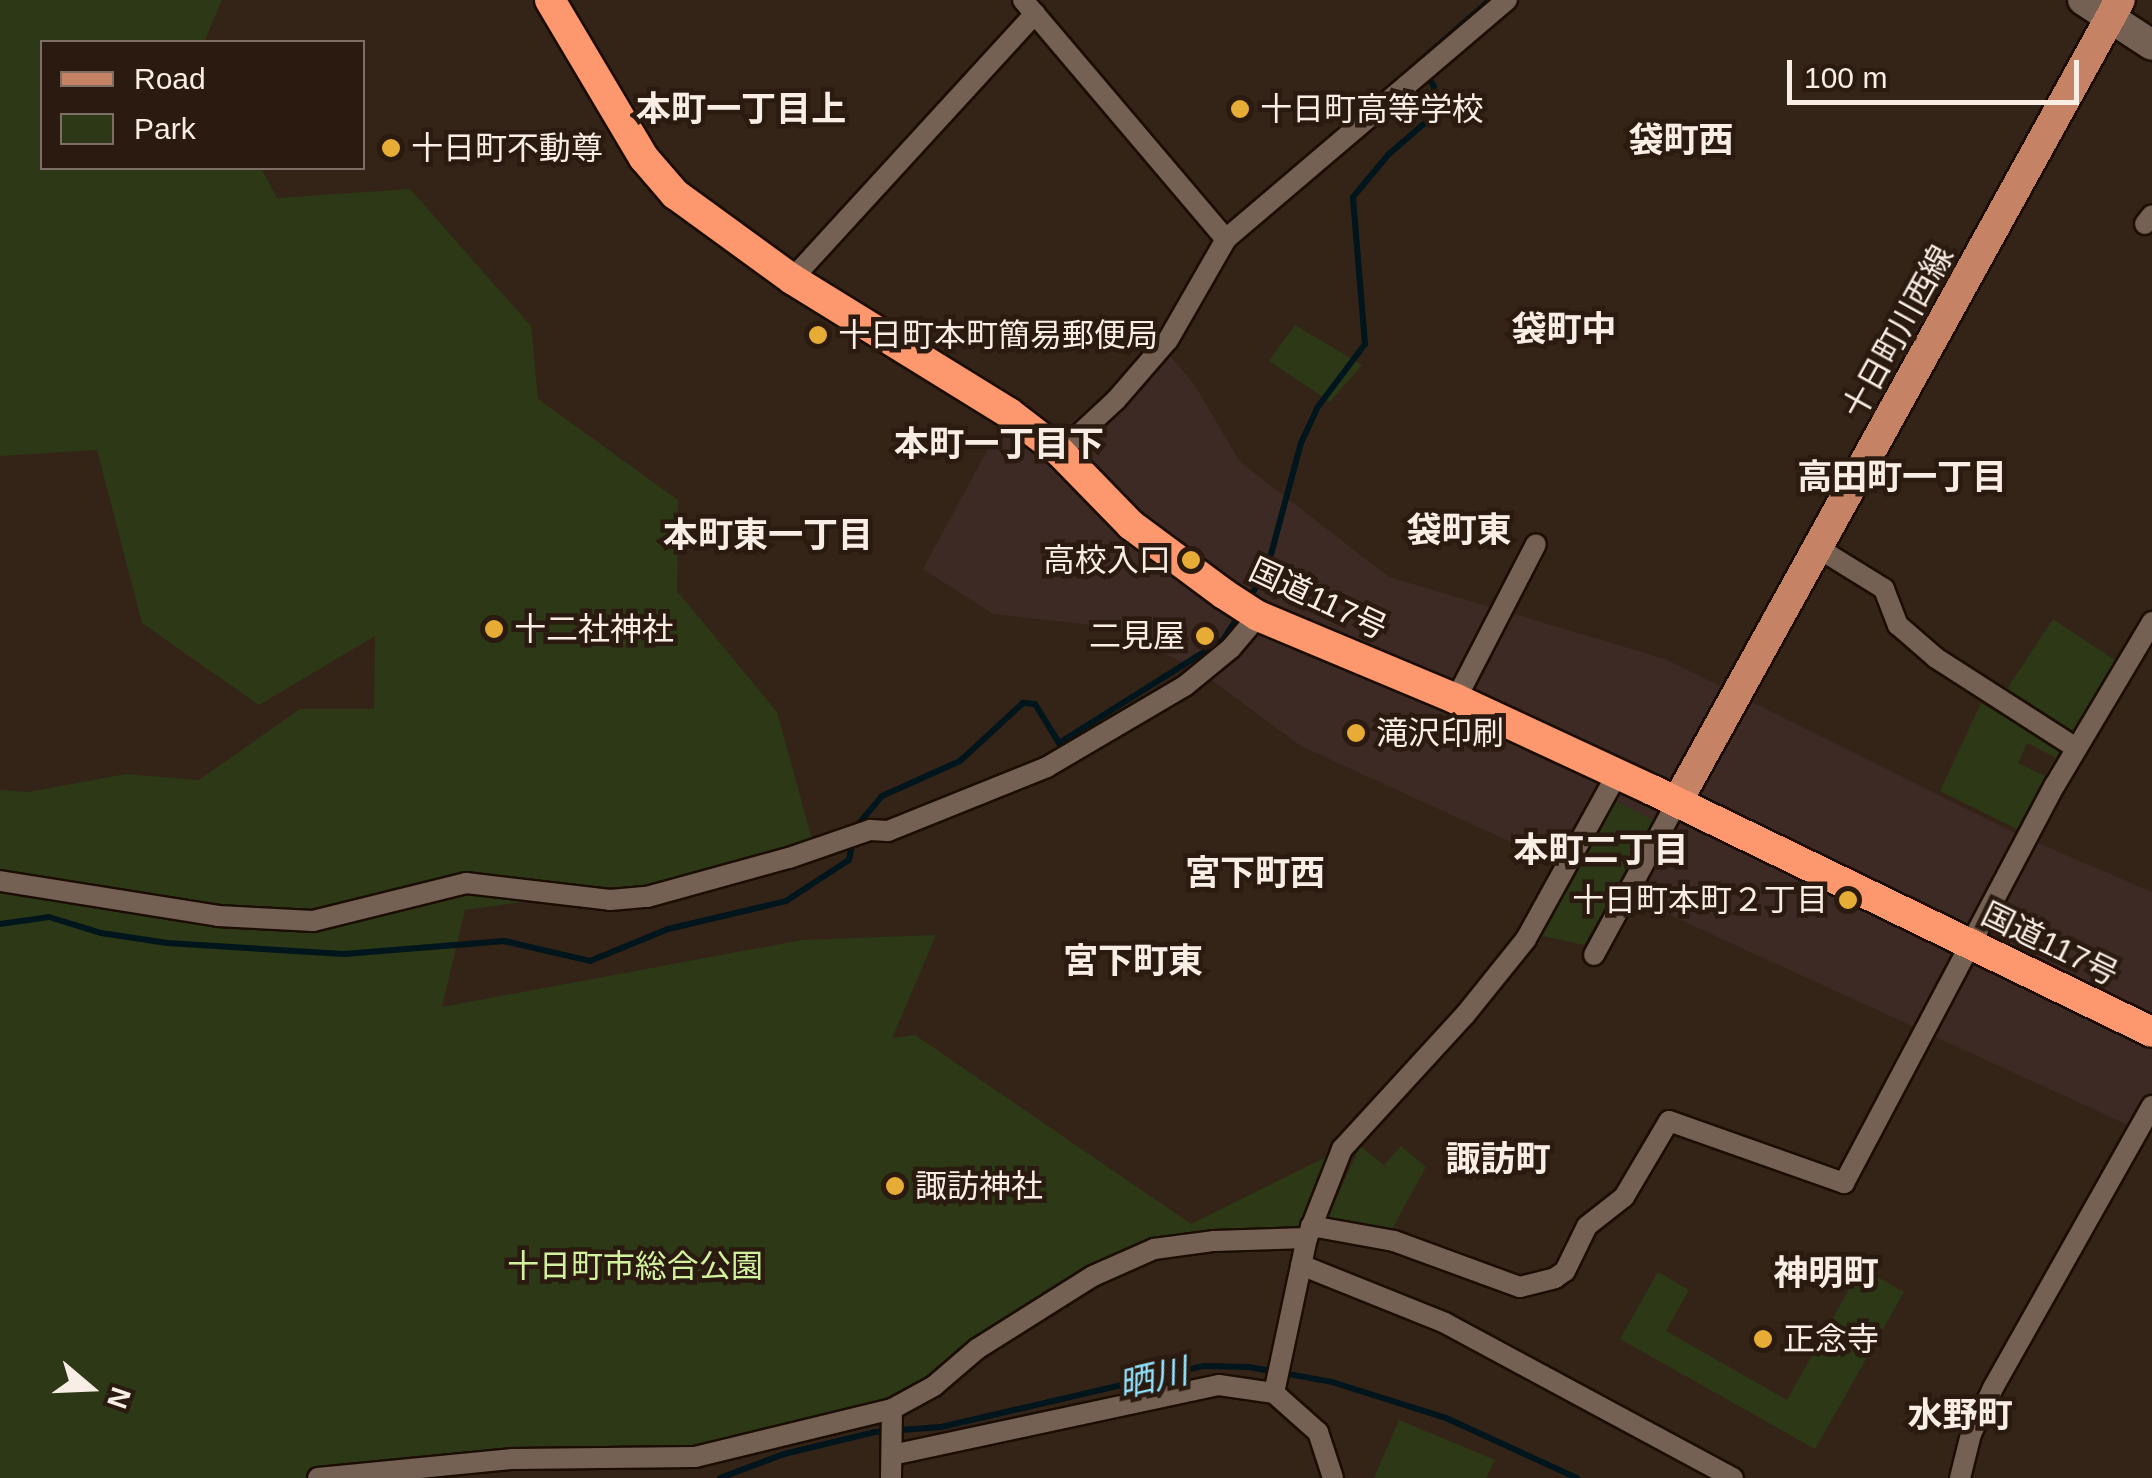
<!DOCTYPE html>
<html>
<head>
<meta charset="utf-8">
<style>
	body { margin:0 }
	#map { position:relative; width:2152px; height:1478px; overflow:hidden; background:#342418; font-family:Arial,"Noto Sans JP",sans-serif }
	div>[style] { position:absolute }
	.commercial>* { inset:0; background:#3d2a25 }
	.green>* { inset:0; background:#2c3816 }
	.stream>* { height:6px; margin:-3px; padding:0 3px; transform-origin:3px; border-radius:3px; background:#01151c }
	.roads { filter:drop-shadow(2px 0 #1b0d03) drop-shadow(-2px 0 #1b0d03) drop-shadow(0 2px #1b0d03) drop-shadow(0 -2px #1b0d03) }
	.street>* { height:20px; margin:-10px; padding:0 10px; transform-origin:10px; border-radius:10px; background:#746154 }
	.secondary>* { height:30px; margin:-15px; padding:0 15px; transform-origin:15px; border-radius:15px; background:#746154 }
	.primary>* { height:30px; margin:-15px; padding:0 15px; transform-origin:15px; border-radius:15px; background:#c68264 }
	.highway>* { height:30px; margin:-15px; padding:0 15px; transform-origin:15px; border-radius:15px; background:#fd986e }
	.dots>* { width:28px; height:28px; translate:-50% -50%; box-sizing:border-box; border:5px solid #2a1a0f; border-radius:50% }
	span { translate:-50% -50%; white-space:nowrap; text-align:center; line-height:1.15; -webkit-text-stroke:9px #2a1a0f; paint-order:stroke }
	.poi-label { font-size:32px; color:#f9eee6 }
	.left { translate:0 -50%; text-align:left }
	.right { translate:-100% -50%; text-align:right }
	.street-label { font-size:32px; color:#f9eee6 }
	.park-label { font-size:32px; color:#d2f19f }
	.neighbourhood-label { font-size:35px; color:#f9eee6; font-weight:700 }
	.water-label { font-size:35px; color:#91e2ff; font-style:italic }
	.legend { position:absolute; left:40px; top:40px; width:325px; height:130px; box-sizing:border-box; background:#2a1a0f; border:2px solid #7d6f65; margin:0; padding:12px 18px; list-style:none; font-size:30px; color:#f9eee6 }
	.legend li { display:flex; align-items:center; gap:20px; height:50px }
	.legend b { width:50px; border:2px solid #7d6f65 }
	.north { position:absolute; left:40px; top:1338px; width:100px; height:100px; -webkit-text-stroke:8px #2a1a0f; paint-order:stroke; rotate:109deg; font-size:28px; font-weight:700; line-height:40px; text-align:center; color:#f9eee6 }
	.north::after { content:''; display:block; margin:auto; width:35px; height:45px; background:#f9eee6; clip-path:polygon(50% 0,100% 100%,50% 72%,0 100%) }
	.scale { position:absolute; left:1787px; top:60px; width:292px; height:45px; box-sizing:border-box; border:5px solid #f9eee6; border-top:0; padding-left:12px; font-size:30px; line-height:35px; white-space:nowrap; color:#f9eee6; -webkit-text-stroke:8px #2a1a0f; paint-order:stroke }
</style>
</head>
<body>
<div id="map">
	<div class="commercial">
		<div style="clip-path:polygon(1156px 339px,1194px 384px,1240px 462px,1389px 577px,1665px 659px,2019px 835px,2152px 892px,2152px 1136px,1301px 746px,1198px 670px,1110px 627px,993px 614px,923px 569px,1015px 399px,1060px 432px,1122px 379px)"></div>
	</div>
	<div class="green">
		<div style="clip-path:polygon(0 0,222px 0,204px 42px,42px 42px,42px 168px,261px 168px,277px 198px,410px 189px,531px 326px,538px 399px,678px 500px,677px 591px,777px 712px,813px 843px,670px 881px,465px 910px,442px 1007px,802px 940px,936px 935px,892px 1038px,915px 1035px,1191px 1224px,1342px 1149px,1311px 1226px,1255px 1238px,1154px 1249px,892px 1409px,653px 1459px,318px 1478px,0 1478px,0 790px,28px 792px,126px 774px,199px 780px,300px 709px,374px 709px,375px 636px,259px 705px,142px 623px,97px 450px,0 456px)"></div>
		<div style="clip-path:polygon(1295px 325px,1362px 365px,1330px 402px,1269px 361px)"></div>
		<div style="clip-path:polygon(2053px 619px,2118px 662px,2070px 736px,2004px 693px)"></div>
		<div style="clip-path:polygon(evenodd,1981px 703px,2060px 750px,2017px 829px,1940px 791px,1981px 703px,2027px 743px,2055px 757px,2045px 776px,2018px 763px,2027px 743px)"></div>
		<div style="clip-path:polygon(1616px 801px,1654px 821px,1584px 945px,1539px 935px)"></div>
		<div style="clip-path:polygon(1360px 1146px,1384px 1165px,1401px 1146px,1426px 1167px,1392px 1229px,1327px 1219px)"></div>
		<div style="clip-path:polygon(1861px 1268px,1904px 1292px,1815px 1449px,1620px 1339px,1658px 1272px,1689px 1290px,1666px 1331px,1787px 1400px)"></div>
		<div style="clip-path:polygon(1399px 1420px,1495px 1460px,1486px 1478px,1374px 1478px)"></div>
	</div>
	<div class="stream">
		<div style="left:1248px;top:600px;width:36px;rotate:-58deg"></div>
		<div style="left:1267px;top:569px;width:131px;rotate:-74.9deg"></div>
		<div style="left:1301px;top:443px;width:38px;rotate:-65deg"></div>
		<div style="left:1317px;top:408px;width:80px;rotate:-53.1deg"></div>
		<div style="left:1365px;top:344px;width:147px;rotate:-94.7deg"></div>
		<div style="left:1353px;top:197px;width:56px;rotate:-50.1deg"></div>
		<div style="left:1389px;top:154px;width:58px;rotate:-40.8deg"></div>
		<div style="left:1433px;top:116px;width:29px;rotate:-88deg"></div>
		<div style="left:1434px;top:87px;width:30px;rotate:-118deg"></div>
		<div style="left:1420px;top:61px;width:93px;rotate:-41.1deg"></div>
		<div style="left:856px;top:827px;width:40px;rotate:-50deg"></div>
		<div style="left:882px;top:796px;width:85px;rotate:-24.2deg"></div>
		<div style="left:960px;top:761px;width:86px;rotate:-42.6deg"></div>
		<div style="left:1023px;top:703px;width:12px;rotate:5deg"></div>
		<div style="left:1035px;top:704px;width:46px;rotate:58.4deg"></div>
		<div style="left:1059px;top:743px;width:194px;rotate:-32.1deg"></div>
		<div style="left:1223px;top:640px;width:30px;rotate:-57deg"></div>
		<div style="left:0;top:924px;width:49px;rotate:-8.1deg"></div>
		<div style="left:49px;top:917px;width:54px;rotate:17.1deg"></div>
		<div style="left:101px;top:933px;width:67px;rotate:8.6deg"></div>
		<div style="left:167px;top:943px;width:177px;rotate:3.6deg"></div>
		<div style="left:344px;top:954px;width:161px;rotate:-4.6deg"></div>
		<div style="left:504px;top:941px;width:88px;rotate:13.1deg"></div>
		<div style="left:590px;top:961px;width:84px;rotate:-22.3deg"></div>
		<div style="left:668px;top:929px;width:121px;rotate:-13.3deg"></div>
		<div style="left:786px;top:901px;width:75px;rotate:-33.1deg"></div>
		<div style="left:849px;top:860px;width:21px;rotate:-79deg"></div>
		<div style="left:720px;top:1478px;width:68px;rotate:-20.6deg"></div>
		<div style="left:784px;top:1454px;width:94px;rotate:-13.6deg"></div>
		<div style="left:875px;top:1432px;width:66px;rotate:-4.3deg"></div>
		<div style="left:941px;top:1427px;width:270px;rotate:-13.1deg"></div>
		<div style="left:1204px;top:1366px;width:45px;rotate:1.3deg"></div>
		<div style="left:1249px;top:1367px;width:84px;rotate:10.2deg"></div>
		<div style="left:1332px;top:1382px;width:120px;rotate:17.5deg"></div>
		<div style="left:1446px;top:1418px;width:144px;rotate:24.6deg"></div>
	</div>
	<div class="roads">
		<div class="street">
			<div style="left:1023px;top:0;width:314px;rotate:49.7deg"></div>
			<div style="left:2145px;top:224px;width:11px;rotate:-52deg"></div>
			<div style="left:792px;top:279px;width:360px;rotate:-47.5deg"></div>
			<div style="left:1060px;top:452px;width:76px;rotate:-42.9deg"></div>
			<div style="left:1116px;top:400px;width:79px;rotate:-49.1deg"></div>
			<div style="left:1168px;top:340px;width:116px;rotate:-60.1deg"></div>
			<div style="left:1226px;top:239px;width:369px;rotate:-40.4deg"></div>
			<div style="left:1818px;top:548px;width:78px;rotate:31.8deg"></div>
			<div style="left:1884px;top:589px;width:39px;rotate:69deg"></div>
			<div style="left:1898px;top:625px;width:50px;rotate:41deg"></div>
			<div style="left:1936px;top:658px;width:166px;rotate:32.7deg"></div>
			<div style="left:1456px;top:699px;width:174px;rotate:-62.7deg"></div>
			<div style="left:0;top:881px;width:221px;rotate:9.1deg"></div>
			<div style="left:218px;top:916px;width:95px;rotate:3deg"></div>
			<div style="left:313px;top:921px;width:158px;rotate:-13.9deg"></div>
			<div style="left:466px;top:883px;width:145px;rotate:6.7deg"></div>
			<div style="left:610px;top:900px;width:37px;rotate:-5deg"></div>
			<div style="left:647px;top:897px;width:147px;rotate:-15.4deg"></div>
			<div style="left:789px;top:858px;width:86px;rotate:-19.1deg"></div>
			<div style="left:870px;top:830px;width:18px;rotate:3deg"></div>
			<div style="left:888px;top:831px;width:171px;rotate:-21.9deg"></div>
			<div style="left:1047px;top:767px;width:161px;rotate:-30.5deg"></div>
			<div style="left:1186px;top:685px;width:58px;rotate:-39.4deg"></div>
			<div style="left:1231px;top:648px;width:42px;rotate:-49.8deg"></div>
			<div style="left:1594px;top:955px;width:174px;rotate:-61.5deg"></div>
			<div style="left:1311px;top:1226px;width:84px;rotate:10.2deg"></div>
			<div style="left:1394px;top:1241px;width:134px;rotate:20.1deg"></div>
			<div style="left:1520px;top:1287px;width:36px;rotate:-14deg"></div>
			<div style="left:1555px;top:1278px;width:12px;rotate:-35deg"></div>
			<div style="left:1565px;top:1271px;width:50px;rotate:-63.9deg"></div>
			<div style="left:1587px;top:1226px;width:47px;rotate:-38.1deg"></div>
			<div style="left:1624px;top:1197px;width:88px;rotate:-59.4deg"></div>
			<div style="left:1669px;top:1121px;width:186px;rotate:19.5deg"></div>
			<div style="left:1844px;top:1183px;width:450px;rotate:-62.1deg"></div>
			<div style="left:2055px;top:785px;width:190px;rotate:-59.2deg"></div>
			<div style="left:1301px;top:1265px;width:155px;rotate:21.9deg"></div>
			<div style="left:1445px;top:1323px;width:327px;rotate:28.3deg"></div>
			<div style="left:1274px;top:1393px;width:158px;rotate:-78deg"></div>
			<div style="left:1307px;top:1238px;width:96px;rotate:-68.5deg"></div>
			<div style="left:1342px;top:1149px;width:182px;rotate:-47.5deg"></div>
			<div style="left:1465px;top:1015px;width:97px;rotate:-51.2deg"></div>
			<div style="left:1526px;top:939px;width:188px;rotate:-61.1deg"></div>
			<div style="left:892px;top:1455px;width:334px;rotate:-12.1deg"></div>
			<div style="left:1219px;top:1385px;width:56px;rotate:8.3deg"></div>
			<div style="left:1274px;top:1393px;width:59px;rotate:41.6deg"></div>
			<div style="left:1318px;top:1432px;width:48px;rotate:71.9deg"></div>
			<div style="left:318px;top:1478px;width:196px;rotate:-5.6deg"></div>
			<div style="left:513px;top:1459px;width:182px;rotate:-0.6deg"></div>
			<div style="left:695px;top:1457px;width:203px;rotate:-13.7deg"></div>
			<div style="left:892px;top:1409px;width:48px;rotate:-28.7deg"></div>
			<div style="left:934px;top:1386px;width:57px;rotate:-40.7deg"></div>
			<div style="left:977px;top:1349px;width:137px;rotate:-32.2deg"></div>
			<div style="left:1093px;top:1276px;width:67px;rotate:-23.9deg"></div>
			<div style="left:1154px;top:1249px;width:61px;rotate:-7.6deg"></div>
			<div style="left:1214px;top:1241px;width:93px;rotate:-1.8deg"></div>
			<div style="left:891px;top:1478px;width:69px;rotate:-89.2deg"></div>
			<div style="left:1960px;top:1478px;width:45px;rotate:-76deg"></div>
			<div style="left:1971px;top:1434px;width:51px;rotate:-64.4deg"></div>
			<div style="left:1993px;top:1388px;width:324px;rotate:-60.6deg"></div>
		</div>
		<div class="secondary">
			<div style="left:2083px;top:0;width:82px;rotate:33.1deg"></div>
		</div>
		<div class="primary">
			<div style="left:1677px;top:802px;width:916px;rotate:-61.09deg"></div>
		</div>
		<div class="highway">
			<div style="left:550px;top:0;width:184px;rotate:59.3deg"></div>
			<div style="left:644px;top:158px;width:48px;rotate:49.3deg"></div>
			<div style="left:675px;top:194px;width:145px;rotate:36deg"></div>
			<div style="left:792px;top:279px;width:255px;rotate:31.7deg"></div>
			<div style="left:1009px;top:413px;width:64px;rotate:37.4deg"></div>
			<div style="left:1060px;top:452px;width:102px;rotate:45.8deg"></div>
			<div style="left:1131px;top:525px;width:116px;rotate:36.6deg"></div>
			<div style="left:1224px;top:594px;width:40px;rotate:32.9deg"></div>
			<div style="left:1258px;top:616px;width:215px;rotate:22.7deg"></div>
			<div style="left:1456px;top:699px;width:216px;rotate:24.9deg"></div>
			<div style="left:1652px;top:790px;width:555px;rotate:25.83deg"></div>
		</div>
	</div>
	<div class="dots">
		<div style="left:1240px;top:109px;background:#e6ac36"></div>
		<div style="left:391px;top:148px;background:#e6ac36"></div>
		<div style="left:818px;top:335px;background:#e6ac36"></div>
		<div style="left:1191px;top:560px;background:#e6ac36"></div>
		<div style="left:494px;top:629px;background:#e6ac36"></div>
		<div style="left:1205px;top:636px;background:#e6ac36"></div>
		<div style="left:1356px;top:733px;background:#e6ac36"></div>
		<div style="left:1848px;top:900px;background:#e6ac36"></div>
		<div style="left:895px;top:1186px;background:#e6ac36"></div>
		<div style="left:1763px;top:1339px;background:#e6ac36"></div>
	</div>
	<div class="poi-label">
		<span class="left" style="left:1260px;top:109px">十日町高等学校</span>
		<span class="left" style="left:411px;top:148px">十日町不動尊</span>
		<span class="left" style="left:838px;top:335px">十日町本町簡易郵便局</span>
		<span class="right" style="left:1171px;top:560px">高校入口</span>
		<span class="left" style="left:514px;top:629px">十二社神社</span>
		<span class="right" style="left:1185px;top:636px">二見屋</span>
		<span class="left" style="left:1376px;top:733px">滝沢印刷</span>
		<span class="right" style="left:1828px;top:900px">十日町本町２丁目</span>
		<span class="left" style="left:915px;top:1186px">諏訪神社</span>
		<span class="left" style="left:1783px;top:1339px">正念寺</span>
	</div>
	<div class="street-label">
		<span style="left:1898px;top:332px;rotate:-61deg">十日町川西線</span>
		<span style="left:1318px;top:599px;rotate:25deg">国道117号</span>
		<span style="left:2050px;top:944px;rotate:26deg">国道117号</span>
	</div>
	<div class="park-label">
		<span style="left:635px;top:1266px">十日町市総合公園</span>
	</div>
	<div class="neighbourhood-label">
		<span style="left:741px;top:109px">本町一丁目上</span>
		<span style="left:1681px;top:140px">袋町西</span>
		<span style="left:1564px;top:329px">袋町中</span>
		<span style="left:999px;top:444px">本町一丁目下</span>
		<span style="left:1902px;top:477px">高田町一丁目</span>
		<span style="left:1459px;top:530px">袋町東</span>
		<span style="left:768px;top:535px">本町東一丁目</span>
		<span style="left:1601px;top:850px">本町二丁目</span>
		<span style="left:1255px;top:873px">宮下町西</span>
		<span style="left:1133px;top:961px">宮下町東</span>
		<span style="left:1498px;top:1159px">諏訪町</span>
		<span style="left:1826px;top:1273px">神明町</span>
		<span style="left:1960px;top:1415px">水野町</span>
	</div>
	<div class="water-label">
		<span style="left:1153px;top:1378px;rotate:-13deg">晒川</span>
	</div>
	<ul class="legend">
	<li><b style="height:12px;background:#c68264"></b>Road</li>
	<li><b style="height:28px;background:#2c3816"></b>Park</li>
	</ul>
	<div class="north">N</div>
	<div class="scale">100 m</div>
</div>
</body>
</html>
